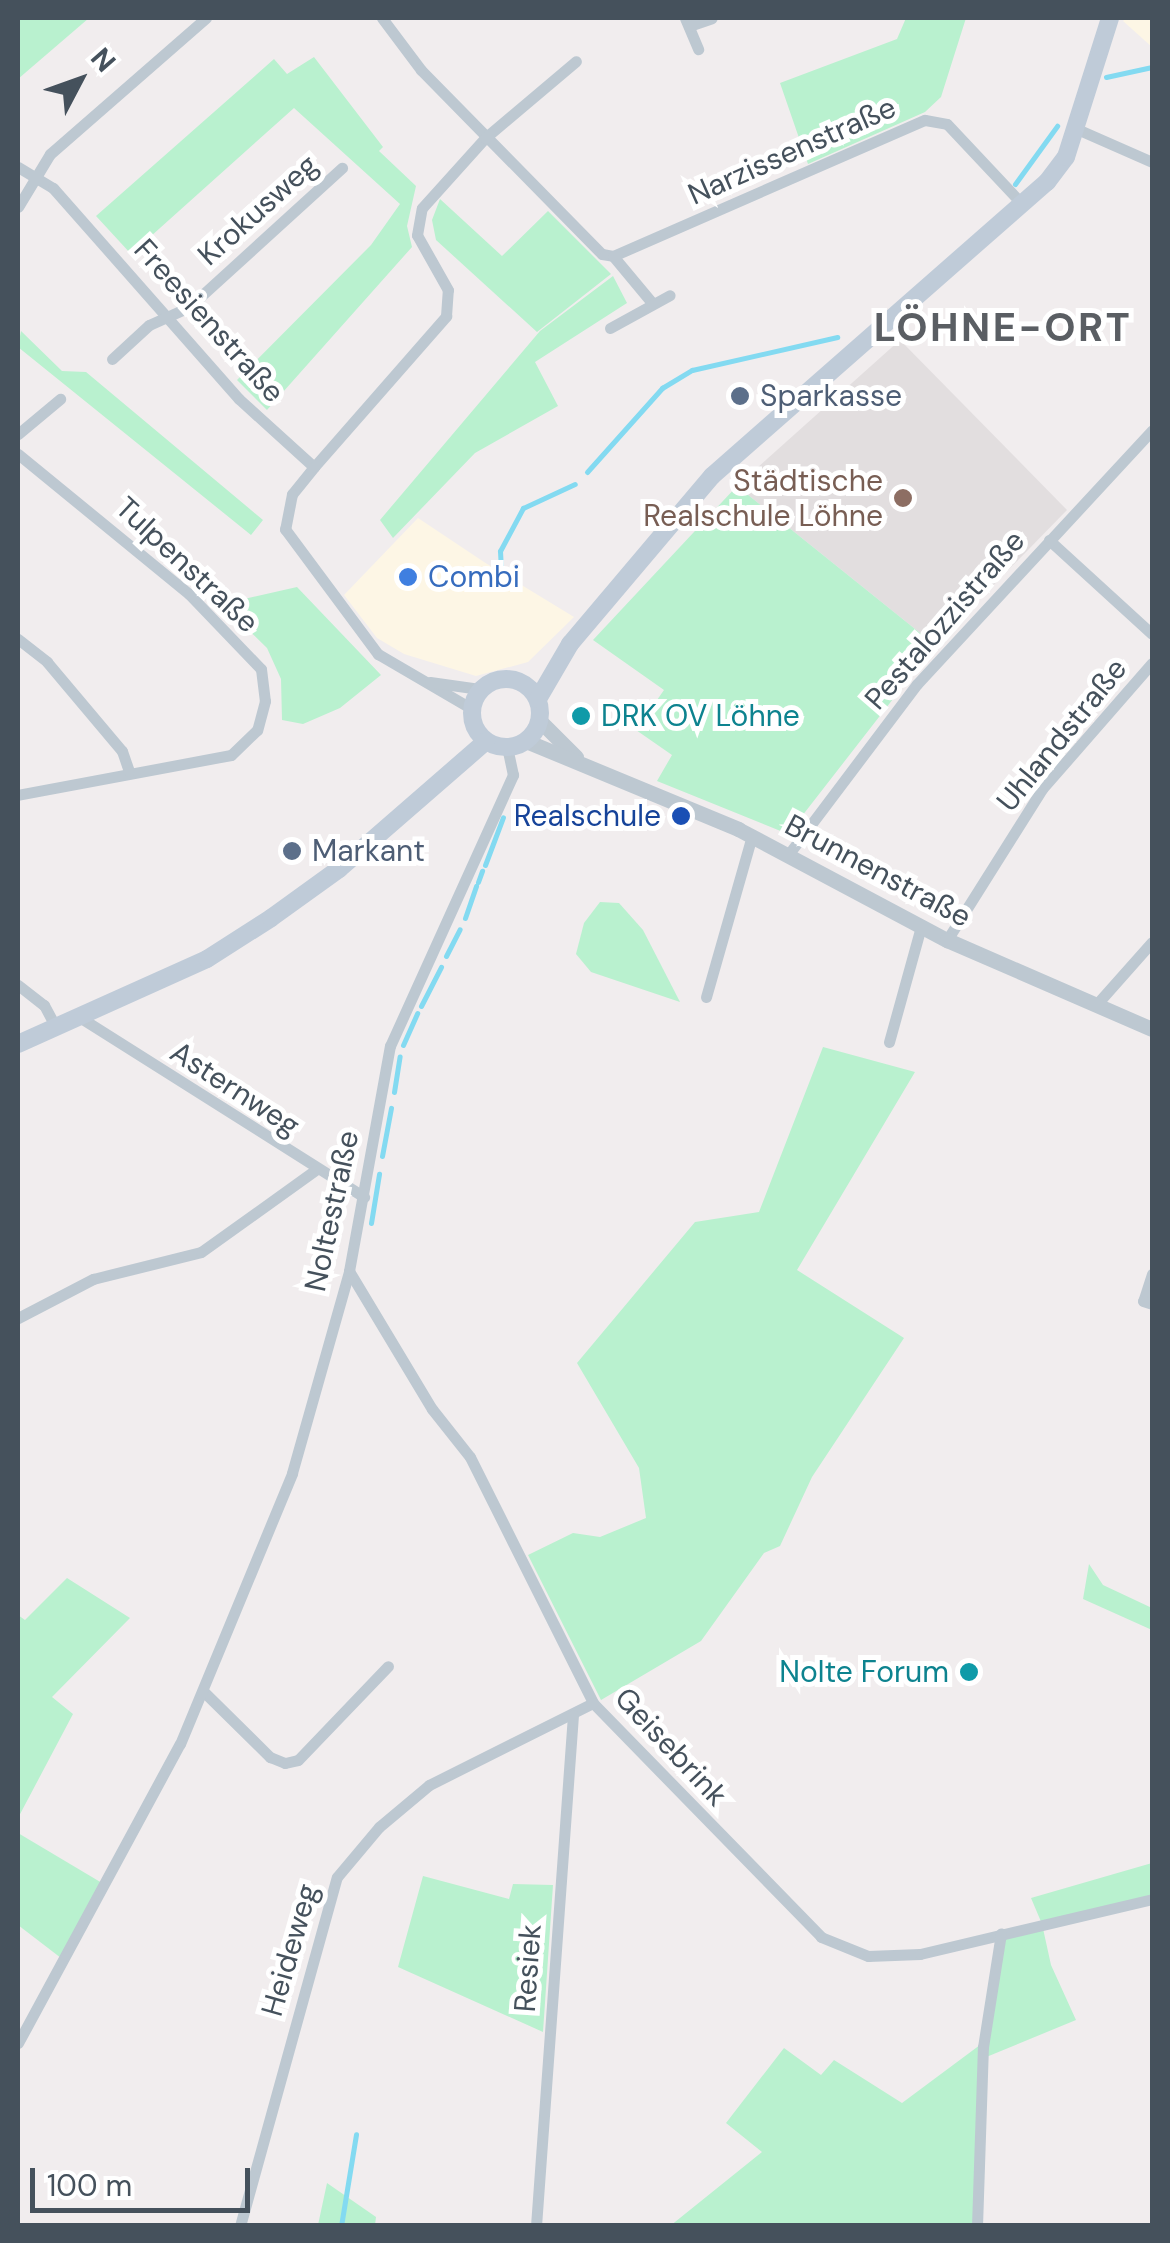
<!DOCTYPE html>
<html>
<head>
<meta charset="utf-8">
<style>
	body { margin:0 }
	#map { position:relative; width:1170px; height:2243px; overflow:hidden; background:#f1edee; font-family:"DM Sans",sans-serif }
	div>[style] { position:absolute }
	.commercial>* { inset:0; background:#fdf6e5 }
	.education>* { inset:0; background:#e2dedf }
	.green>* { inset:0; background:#b9f1cf }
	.stream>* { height:5px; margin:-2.5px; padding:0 2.5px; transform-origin:2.5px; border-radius:2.5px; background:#83daf1 }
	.minor>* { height:11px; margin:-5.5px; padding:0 5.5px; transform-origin:5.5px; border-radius:5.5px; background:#bdc8d1 }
	.tertiary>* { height:15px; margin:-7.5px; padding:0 7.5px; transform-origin:7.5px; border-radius:7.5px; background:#bdc8d1 }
	.secondary>* { height:18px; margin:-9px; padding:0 9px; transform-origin:9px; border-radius:9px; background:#bfcbd8 }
	.secondary>.ring { margin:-9px; padding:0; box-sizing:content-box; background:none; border:18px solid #bfcbd8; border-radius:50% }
	.dots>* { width:28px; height:28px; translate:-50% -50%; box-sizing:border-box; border:5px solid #fff; border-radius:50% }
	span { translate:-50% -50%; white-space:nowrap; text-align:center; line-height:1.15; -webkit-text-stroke:10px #fff; paint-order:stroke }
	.street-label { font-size:30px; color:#45515c }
	.service-label { font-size:30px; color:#4e5e75 }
	.left { translate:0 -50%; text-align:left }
	.education-label { font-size:30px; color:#785e54 }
	.right { translate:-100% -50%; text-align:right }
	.shop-label { font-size:30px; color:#366cbe }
	.culture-label { font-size:30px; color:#0d838f }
	.transit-label { font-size:30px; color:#164399 }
	.district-label { font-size:40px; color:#5a5e63; font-weight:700; letter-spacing:2.5px }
	.frame { position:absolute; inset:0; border:20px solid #45515c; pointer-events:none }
	.north { position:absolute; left:30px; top:30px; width:100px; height:100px; -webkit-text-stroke:8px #fff; paint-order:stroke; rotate:49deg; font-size:28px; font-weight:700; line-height:40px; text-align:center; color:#45515c }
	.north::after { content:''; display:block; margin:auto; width:35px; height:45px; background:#45515c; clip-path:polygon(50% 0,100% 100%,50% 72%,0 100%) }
	.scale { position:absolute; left:30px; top:2168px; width:220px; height:45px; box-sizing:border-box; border:5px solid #45515c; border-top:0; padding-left:12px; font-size:30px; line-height:35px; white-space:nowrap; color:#45515c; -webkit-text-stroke:8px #fff; paint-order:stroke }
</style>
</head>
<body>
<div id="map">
	<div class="commercial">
		<div style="clip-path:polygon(1126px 18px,1152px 18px,1152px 47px,1123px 21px)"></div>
		<div style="clip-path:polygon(418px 518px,484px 562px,574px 617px,528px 662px,476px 676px,404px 654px,377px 638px,344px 595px)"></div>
	</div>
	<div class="education">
		<div style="clip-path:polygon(900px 340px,1067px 510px,935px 645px,737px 486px)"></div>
	</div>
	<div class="green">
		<div style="clip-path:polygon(18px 18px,89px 18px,18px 79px)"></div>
		<div style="clip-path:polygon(906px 18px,966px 18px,941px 97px,925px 112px,808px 164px,780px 83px,897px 39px)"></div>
		<div style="clip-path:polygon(314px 57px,383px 147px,379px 151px,416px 186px,407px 226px,412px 247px,267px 410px,237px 380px,371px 245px,400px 204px,294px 108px,131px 254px,96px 216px,274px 59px,287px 74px)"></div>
		<div style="clip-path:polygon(440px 199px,502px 256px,548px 211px,611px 274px,537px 332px,436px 240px,432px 220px)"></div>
		<div style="clip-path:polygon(613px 276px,627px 303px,535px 362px,558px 406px,475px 453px,393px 538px,380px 520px,540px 331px)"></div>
		<div style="clip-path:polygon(21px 331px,62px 371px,86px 372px,263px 520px,251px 535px,18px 347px)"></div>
		<div style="clip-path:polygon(737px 486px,935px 645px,788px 834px,657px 781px,672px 755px,636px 730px,664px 690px,593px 640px)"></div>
		<div style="clip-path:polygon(297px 587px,381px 675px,340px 708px,303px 724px,282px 720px,281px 679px,267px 648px,222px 604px)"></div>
		<div style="clip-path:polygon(600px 902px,619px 903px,643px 930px,680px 1002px,591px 972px,576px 954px,584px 923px)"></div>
		<div style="clip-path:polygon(823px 1047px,915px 1072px,797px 1270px,904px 1338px,812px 1477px,780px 1546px,764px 1553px,701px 1641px,601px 1700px,528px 1555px,573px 1533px,600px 1537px,646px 1518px,639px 1468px,577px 1363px,695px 1222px,759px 1212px)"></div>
		<div style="clip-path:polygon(1089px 1564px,1103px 1585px,1152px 1608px,1152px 1630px,1083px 1599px)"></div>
		<div style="clip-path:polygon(67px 1578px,130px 1618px,52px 1697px,73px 1714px,18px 1818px,18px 1615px,25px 1620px)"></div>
		<div style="clip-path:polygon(18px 1833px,102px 1883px,61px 1958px,18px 1925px)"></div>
		<div style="clip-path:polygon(1152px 1863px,1152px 1895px,1042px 1924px,1051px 1965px,1076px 2020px,979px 2060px,973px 2225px,670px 2226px,762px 2152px,726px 2123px,784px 2048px,821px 2075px,834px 2060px,902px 2103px,988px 2039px,998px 1935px,1042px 1924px,1031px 1898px)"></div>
		<div style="clip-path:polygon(423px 1876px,509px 1899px,513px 1884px,553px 1885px,543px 2032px,398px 1967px)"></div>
		<div style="clip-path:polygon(327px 2183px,376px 2217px,375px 2225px,318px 2225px)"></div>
	</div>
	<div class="stream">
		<div style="left:1106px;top:77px;width:47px;rotate:-12.3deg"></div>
		<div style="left:1015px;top:184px;width:72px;rotate:-54.1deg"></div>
		<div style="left:587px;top:472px;width:113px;rotate:-48.2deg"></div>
		<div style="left:662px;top:388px;width:35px;rotate:-31deg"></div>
		<div style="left:692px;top:370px;width:149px;rotate:-12.8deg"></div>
		<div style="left:501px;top:570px;width:19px;rotate:-93deg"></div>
		<div style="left:500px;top:551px;width:49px;rotate:-61.9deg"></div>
		<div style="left:523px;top:508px;width:57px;rotate:-24.8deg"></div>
		<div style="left:485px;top:865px;width:51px;rotate:-69.4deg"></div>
		<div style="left:478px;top:882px;width:12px;rotate:-70deg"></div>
		<div style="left:465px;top:918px;width:34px;rotate:-71deg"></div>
		<div style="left:446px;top:956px;width:30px;rotate:-63deg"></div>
		<div style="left:421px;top:1006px;width:44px;rotate:-62.9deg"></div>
		<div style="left:403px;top:1045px;width:35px;rotate:-66deg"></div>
		<div style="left:394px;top:1092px;width:36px;rotate:-81deg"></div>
		<div style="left:382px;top:1156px;width:49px;rotate:-79.4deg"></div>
		<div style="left:371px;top:1223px;width:50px;rotate:-80.7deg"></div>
		<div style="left:341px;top:2226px;width:93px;rotate:-80.7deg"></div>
	</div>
	<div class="minor">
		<div style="left:382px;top:18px;width:65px;rotate:53.1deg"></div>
		<div style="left:421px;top:70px;width:258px;rotate:45.5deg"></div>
		<div style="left:602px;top:254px;width:11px;rotate:10deg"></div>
		<div style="left:613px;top:256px;width:340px;rotate:-23.6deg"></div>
		<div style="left:925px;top:120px;width:22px;rotate:10deg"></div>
		<div style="left:947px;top:124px;width:110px;rotate:46.8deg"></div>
		<div style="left:685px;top:18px;width:34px;rotate:67deg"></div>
		<div style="left:689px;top:26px;width:24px;rotate:-19deg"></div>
		<div style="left:1077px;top:129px;width:82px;rotate:23.7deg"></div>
		<div style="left:18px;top:167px;width:41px;rotate:31deg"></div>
		<div style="left:53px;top:188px;width:281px;rotate:48.6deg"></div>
		<div style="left:239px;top:399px;width:101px;rotate:42.2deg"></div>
		<div style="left:314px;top:467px;width:35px;rotate:129deg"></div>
		<div style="left:292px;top:494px;width:36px;rotate:101deg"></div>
		<div style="left:285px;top:529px;width:156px;rotate:53.4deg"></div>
		<div style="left:378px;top:654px;width:109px;rotate:30.3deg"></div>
		<div style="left:18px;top:207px;width:62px;rotate:-58.9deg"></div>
		<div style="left:50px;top:154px;width:207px;rotate:-41.1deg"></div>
		<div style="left:613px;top:256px;width:62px;rotate:50.2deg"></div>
		<div style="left:610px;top:328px;width:68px;rotate:-28.8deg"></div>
		<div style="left:112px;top:359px;width:50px;rotate:-42.6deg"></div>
		<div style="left:149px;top:325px;width:44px;rotate:-24.2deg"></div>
		<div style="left:189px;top:307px;width:207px;rotate:-42.3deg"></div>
		<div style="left:18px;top:434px;width:55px;rotate:-39.8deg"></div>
		<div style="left:18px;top:454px;width:221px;rotate:39.3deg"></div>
		<div style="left:189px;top:594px;width:104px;rotate:46.2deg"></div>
		<div style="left:261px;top:669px;width:32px;rotate:83deg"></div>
		<div style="left:265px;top:701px;width:30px;rotate:105deg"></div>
		<div style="left:257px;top:730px;width:36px;rotate:136deg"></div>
		<div style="left:231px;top:755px;width:217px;rotate:169.4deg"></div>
		<div style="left:314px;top:467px;width:201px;rotate:-48.8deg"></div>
		<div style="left:446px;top:316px;width:26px;rotate:-86deg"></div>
		<div style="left:448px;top:290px;width:63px;rotate:-119.4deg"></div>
		<div style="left:417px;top:235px;width:27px;rotate:-80deg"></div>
		<div style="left:422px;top:208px;width:94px;rotate:-48deg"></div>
		<div style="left:485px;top:138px;width:119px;rotate:-40.2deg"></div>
		<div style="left:1049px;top:540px;width:139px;rotate:42.4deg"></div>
		<div style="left:18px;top:639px;width:37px;rotate:38deg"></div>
		<div style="left:47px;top:662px;width:116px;rotate:49.9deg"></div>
		<div style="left:122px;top:751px;width:21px;rotate:71deg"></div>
		<div style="left:430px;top:682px;width:50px;rotate:8deg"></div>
		<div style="left:788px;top:855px;width:214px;rotate:-53deg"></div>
		<div style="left:917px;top:684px;width:346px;rotate:-47.2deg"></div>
		<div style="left:947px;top:940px;width:178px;rotate:-57.8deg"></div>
		<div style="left:1042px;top:789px;width:167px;rotate:-48.9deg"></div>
		<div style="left:18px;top:985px;width:33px;rotate:38deg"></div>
		<div style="left:44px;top:1005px;width:26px;rotate:62deg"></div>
		<div style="left:706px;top:997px;width:168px;rotate:-74.1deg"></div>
		<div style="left:1096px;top:1005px;width:84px;rotate:-48.4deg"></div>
		<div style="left:81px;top:1018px;width:335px;rotate:32.3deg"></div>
		<div style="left:889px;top:1042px;width:119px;rotate:-74.5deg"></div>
		<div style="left:349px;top:1271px;width:161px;rotate:59deg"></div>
		<div style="left:432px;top:1409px;width:61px;rotate:51.6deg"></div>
		<div style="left:470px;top:1457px;width:275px;rotate:63.4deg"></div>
		<div style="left:593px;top:1703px;width:327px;rotate:45.7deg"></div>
		<div style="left:821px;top:1937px;width:51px;rotate:22deg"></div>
		<div style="left:868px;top:1956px;width:52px;rotate:-2.2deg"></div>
		<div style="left:920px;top:1954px;width:238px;rotate:-13.3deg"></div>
		<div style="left:1152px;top:1274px;width:28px;rotate:108deg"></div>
		<div style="left:1143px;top:1301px;width:9px;rotate:18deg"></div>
		<div style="left:18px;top:1318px;width:85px;rotate:-27.5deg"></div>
		<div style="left:93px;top:1279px;width:111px;rotate:-14deg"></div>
		<div style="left:201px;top:1252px;width:139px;rotate:-35.6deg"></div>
		<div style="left:204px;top:1692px;width:93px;rotate:44.6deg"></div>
		<div style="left:270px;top:1757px;width:16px;rotate:22deg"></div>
		<div style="left:285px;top:1763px;width:13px;rotate:-13deg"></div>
		<div style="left:298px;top:1760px;width:130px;rotate:-46.2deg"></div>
		<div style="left:18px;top:2043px;width:340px;rotate:-61.6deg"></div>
		<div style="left:180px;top:1744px;width:293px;rotate:-67.5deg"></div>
		<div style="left:292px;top:1473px;width:210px;rotate:-74.2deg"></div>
		<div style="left:349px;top:1271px;width:229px;rotate:-79.7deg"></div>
		<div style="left:390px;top:1046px;width:298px;rotate:-65.6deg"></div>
		<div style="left:513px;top:775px;width:29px;rotate:-102deg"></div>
		<div style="left:240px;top:2226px;width:362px;rotate:-74.5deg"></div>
		<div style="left:337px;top:1877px;width:65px;rotate:-50deg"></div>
		<div style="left:379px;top:1827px;width:65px;rotate:-40deg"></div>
		<div style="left:429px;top:1785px;width:183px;rotate:-26.6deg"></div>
		<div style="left:536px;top:2226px;width:512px;rotate:-85.86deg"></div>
		<div style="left:977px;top:2226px;width:179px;rotate:-88.1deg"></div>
		<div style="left:983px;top:2047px;width:115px;rotate:-81deg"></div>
	</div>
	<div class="tertiary">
		<div style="left:540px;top:721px;width:51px;rotate:45deg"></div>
		<div style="left:526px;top:741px;width:230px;rotate:22.5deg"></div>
		<div style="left:738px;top:829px;width:237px;rotate:28deg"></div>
		<div style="left:947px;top:940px;width:223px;rotate:23.5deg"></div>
	</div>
	<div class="secondary">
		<div class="ring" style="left:472px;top:679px;width:50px;height:50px"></div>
		<div style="left:538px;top:699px;width:64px;rotate:-59.8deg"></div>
		<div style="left:570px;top:644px;width:220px;rotate:-49.8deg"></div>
		<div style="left:712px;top:476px;width:446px;rotate:-41.3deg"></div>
		<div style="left:1047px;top:182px;width:31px;rotate:-53deg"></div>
		<div style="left:1066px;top:157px;width:146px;rotate:-72.4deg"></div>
		<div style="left:18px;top:1044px;width:207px;rotate:-24.2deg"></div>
		<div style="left:207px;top:959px;width:76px;rotate:-32.6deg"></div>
		<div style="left:271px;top:918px;width:84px;rotate:-35.8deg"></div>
		<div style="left:339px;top:869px;width:195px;rotate:-41deg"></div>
	</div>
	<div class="dots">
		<div style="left:740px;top:396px;background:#5c6f8a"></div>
		<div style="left:903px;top:498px;background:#8d6e63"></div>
		<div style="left:408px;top:577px;background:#3f7fe0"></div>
		<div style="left:581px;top:716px;background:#0f9aa8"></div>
		<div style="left:681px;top:816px;background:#1a4fb4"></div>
		<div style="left:292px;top:851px;background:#5c6f8a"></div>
		<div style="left:969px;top:1672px;background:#0f9aa8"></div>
	</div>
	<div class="street-label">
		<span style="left:792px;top:151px;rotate:-24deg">Narzissenstraße</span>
		<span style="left:258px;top:210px;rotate:-42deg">Krokusweg</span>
		<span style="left:209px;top:321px;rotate:48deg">Freesienstraße</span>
		<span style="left:187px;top:565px;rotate:43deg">Tulpenstraße</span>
		<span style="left:945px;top:620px;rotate:-49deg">Pestalozzistraße</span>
		<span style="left:1062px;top:735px;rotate:-51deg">Uhlandstraße</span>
		<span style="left:878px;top:871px;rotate:28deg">Brunnenstraße</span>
		<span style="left:235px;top:1089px;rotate:33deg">Asternweg</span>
		<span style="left:332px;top:1211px;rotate:-78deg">Noltestraße</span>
		<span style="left:671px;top:1747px;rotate:47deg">Geisebrink</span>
		<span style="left:290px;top:1950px;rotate:-74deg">Heideweg</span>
		<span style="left:528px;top:1968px;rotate:-86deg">Resiek</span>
	</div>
	<div class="service-label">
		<span class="left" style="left:760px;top:396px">Sparkasse</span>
		<span class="left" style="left:312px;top:851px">Markant</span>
	</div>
	<div class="education-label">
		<span class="right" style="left:883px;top:498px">Städtische<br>Realschule Löhne</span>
	</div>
	<div class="shop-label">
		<span class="left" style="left:428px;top:577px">Combi</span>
	</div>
	<div class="culture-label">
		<span class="left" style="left:601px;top:716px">DRK OV Löhne</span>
		<span class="right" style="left:949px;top:1672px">Nolte Forum</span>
	</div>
	<div class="transit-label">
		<span class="right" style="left:661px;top:816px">Realschule</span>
	</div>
	<div class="district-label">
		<span style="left:1003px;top:327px">LÖHNE-ORT</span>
	</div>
	<div class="frame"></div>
	<div class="north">N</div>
	<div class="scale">100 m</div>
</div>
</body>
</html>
